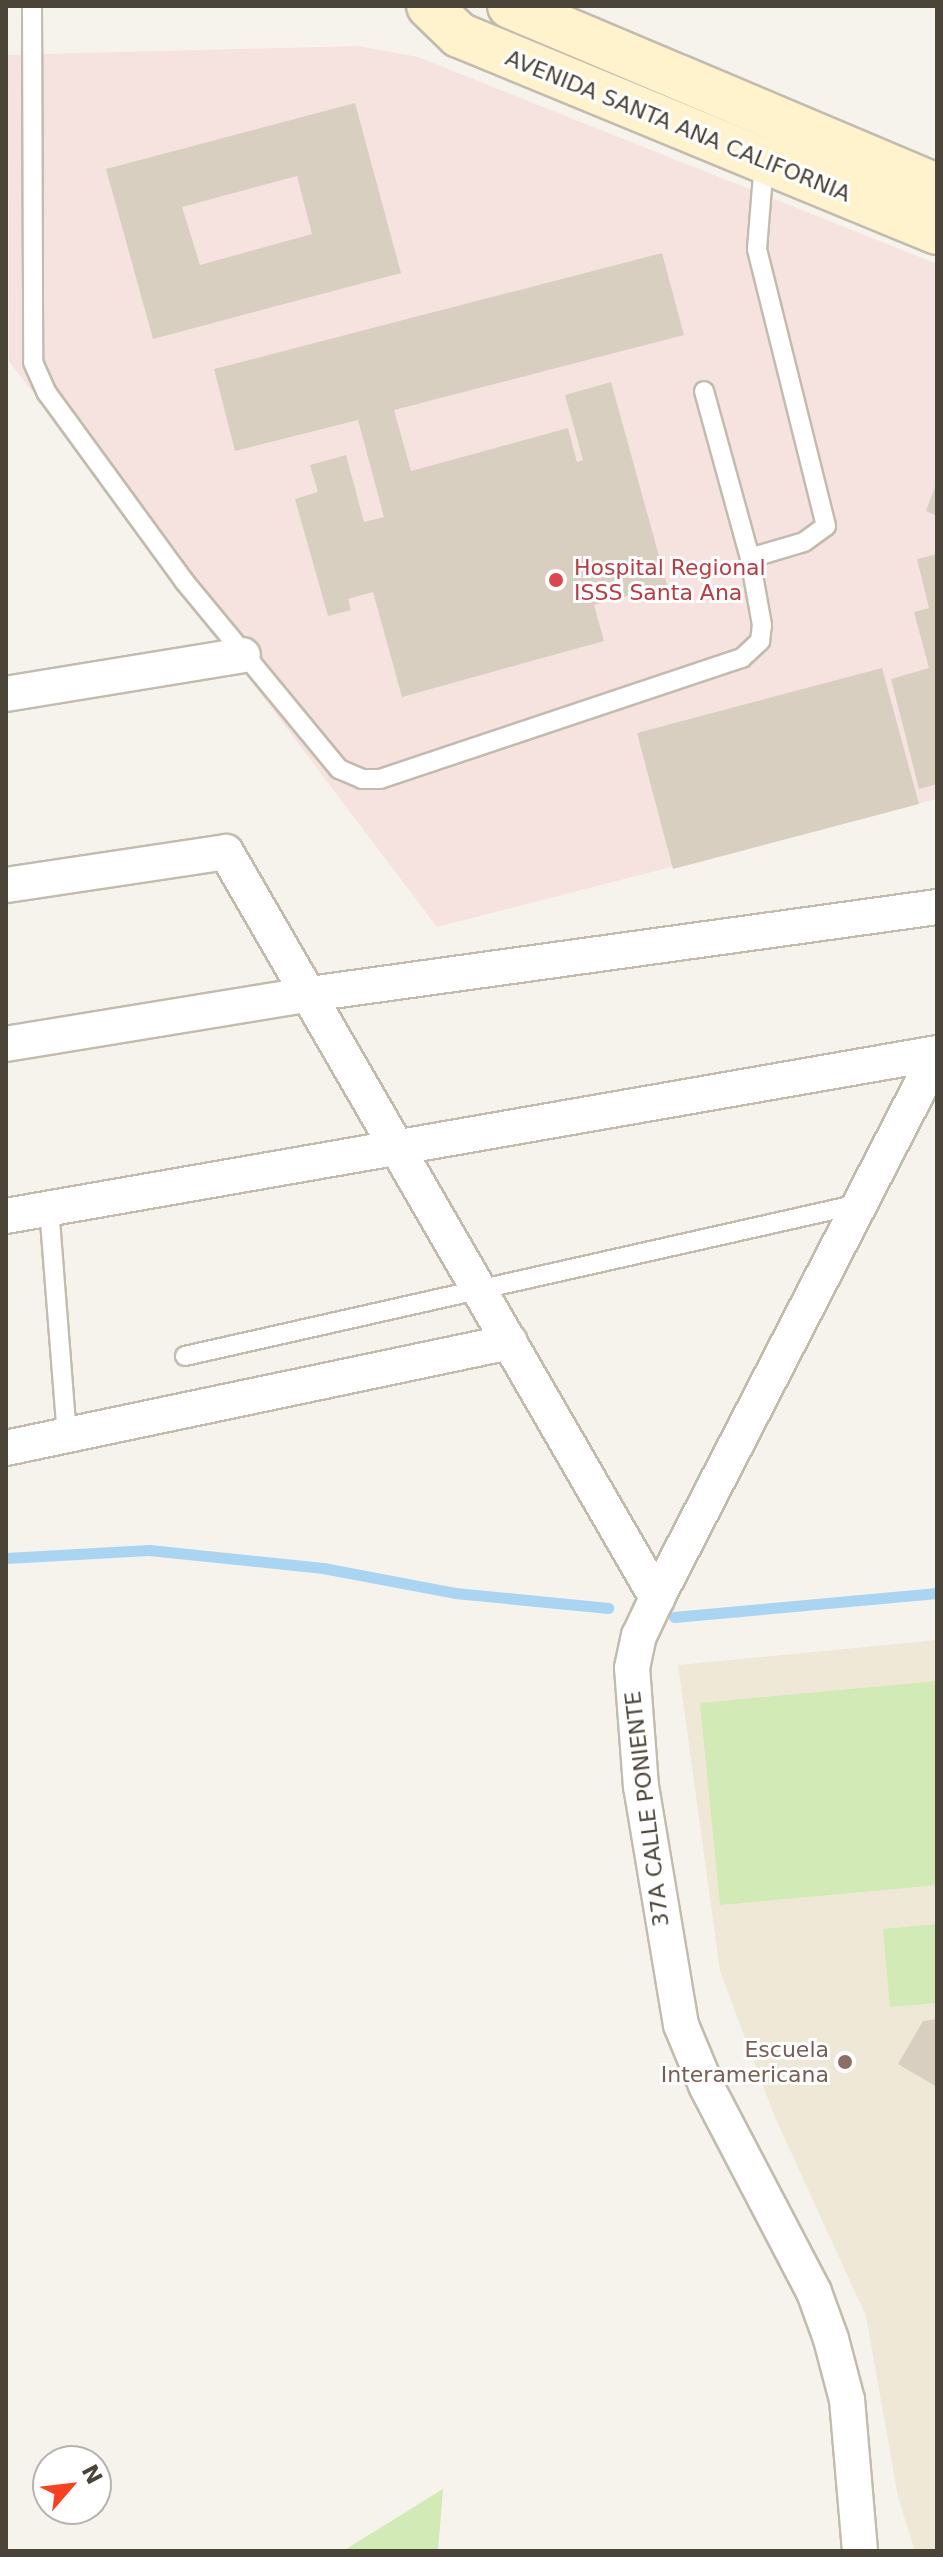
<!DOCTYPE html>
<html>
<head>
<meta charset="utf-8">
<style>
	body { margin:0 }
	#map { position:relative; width:943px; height:2557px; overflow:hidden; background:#f6f3ec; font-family:"DejaVu Sans",sans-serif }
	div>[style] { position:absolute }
	.education>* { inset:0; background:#efe8d6 }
	.medical>* { inset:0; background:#f6e3e0 }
	.green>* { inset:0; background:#d2eab5 }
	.stream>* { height:11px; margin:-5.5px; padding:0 5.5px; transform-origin:5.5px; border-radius:5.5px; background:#a9d4f2 }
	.building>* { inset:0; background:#d8cfc1 }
	.roads { filter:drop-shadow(2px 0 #c2bbae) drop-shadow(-2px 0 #c2bbae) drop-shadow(0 2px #c2bbae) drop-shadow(0 -2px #c2bbae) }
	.lane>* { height:18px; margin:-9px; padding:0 9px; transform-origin:9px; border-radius:9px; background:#fff }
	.street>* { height:34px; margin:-17px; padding:0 17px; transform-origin:17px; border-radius:17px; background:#fff }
	.secondary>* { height:44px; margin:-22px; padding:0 22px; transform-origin:22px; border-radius:22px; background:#fff3cd }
	.dots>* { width:22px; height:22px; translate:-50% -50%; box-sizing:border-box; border:4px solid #fff; border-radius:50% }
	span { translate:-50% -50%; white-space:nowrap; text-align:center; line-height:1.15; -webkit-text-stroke:6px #fff; paint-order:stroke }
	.street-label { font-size:22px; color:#4b4439 }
	.health-label { font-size:22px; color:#be3a42 }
	.left { translate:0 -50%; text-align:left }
	.education-label { font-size:22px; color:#785e54 }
	.right { translate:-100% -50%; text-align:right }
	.frame { position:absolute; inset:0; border:8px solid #4b4439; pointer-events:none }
	.north { position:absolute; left:32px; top:2445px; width:80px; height:80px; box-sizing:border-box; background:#fff; border:2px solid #b7b4b0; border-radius:50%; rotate:62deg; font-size:22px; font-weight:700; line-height:32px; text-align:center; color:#4b4439 }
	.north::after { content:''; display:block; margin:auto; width:28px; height:36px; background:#fc3f1d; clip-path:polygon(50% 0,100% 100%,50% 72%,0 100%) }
</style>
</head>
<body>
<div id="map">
	<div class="education">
		<div style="clip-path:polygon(937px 1640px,937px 2551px,915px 2551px,898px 2497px,866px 2316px,774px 2115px,720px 1971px,678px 1665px)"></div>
	</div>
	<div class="medical">
		<div style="clip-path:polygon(358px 46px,418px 57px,937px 264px,937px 799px,437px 927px,9px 361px,8px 55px)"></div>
	</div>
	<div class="green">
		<div style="clip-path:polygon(937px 1681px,937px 1885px,720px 1905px,700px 1703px)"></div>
		<div style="clip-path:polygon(937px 1924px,937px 2003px,890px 2007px,883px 1929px)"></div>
		<div style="clip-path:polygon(443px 2489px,438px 2551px,343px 2551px)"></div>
	</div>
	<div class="stream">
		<div style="left:6px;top:1558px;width:143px;rotate:-3.2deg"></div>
		<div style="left:149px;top:1550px;width:175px;rotate:5.9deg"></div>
		<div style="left:323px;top:1568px;width:134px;rotate:10.7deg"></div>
		<div style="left:455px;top:1593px;width:154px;rotate:5.6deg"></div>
		<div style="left:674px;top:1617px;width:264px;rotate:-5.2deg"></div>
	</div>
	<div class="building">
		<div style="clip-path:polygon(evenodd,355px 103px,401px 273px,153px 339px,106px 169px,355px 103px,297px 176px,312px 234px,200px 265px,182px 207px,297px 176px)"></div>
		<div style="clip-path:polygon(662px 253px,684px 335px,394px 410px,411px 471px,568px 428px,577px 462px,583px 460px,565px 395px,611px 382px,667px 585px,594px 605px,604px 641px,402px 697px,373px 592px,348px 599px,351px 610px,328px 616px,295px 499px,318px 492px,310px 465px,346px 455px,364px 522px,384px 517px,358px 420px,235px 451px,214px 369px)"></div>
		<div style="clip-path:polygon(937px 481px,937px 516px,926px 511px)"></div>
		<div style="clip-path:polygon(937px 554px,937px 784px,919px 789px,891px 679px,929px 668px,914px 612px,929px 608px,917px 559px)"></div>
		<div style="clip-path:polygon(882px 668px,919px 804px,673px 869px,637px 733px)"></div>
		<div style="clip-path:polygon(937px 2019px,937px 2087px,898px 2064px,923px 2021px)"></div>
	</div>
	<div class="roads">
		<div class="lane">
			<div style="left:32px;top:6px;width:356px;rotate:89.8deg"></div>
			<div style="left:33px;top:362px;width:34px;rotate:66deg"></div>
			<div style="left:47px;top:393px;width:233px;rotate:53.9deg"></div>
			<div style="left:184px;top:581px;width:244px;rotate:50.5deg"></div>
			<div style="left:339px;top:769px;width:25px;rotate:23deg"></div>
			<div style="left:362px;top:779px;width:18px"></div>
			<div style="left:380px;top:779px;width:382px;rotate:-18.5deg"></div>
			<div style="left:742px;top:658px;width:25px;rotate:-43deg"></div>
			<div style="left:760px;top:641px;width:16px;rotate:-83deg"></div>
			<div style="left:762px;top:625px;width:68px;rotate:-100.2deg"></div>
			<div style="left:750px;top:558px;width:173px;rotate:-105.4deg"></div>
			<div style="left:750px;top:558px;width:56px;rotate:-16.5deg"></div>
			<div style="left:804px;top:542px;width:27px;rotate:-36deg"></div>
			<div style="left:826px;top:526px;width:285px;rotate:-104deg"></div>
			<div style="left:757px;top:249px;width:87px;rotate:-85.4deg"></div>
			<div style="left:49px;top:1208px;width:228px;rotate:85.5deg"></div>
			<div style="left:185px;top:1356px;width:691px;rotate:-12.71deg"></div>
		</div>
		<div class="street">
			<div style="left:6px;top:694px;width:240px;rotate:-9.3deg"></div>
			<div style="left:6px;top:885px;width:222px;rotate:-8.5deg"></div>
			<div style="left:226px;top:852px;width:862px;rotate:59.98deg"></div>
			<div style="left:6px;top:1044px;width:308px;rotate:-9.3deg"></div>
			<div style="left:310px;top:994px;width:633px;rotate:-7.9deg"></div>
			<div style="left:6px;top:1216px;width:945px;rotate:-9.93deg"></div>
			<div style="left:6px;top:1448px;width:515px;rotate:-11.88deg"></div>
			<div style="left:860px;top:2551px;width:152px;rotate:-94.9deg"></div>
			<div style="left:847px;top:2400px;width:63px;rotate:-104.7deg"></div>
			<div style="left:831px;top:2339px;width:50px;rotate:-109.9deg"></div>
			<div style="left:814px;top:2292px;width:233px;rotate:-117.6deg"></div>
			<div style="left:706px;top:2085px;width:65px;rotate:-112.6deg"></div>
			<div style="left:681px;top:2025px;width:241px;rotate:-99.5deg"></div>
			<div style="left:641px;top:1787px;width:119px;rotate:-94.3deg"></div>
			<div style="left:632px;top:1668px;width:33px;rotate:-78deg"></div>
			<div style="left:639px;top:1636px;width:42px;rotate:-64.7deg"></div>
			<div style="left:657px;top:1598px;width:612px;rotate:-62.76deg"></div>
		</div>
		<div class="secondary">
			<div style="left:429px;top:6px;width:42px;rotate:44deg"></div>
			<div style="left:459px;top:35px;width:517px;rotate:22.4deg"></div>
			<div style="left:510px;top:6px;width:463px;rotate:22.9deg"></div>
		</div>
	</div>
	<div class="dots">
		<div style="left:556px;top:580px;background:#e0444e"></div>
		<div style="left:845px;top:2062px;background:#8d6e63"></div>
	</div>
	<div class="street-label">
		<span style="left:678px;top:126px;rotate:22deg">AVENIDA SANTA ANA CALIFORNIA</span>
		<span style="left:647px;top:1809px;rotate:-97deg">37A CALLE PONIENTE</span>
	</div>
	<div class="health-label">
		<span class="left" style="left:574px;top:580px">Hospital Regional<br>ISSS Santa Ana</span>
	</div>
	<div class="education-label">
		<span class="right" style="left:829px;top:2062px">Escuela<br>Interamericana</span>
	</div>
	<div class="frame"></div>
	<div class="north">N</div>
</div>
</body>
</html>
